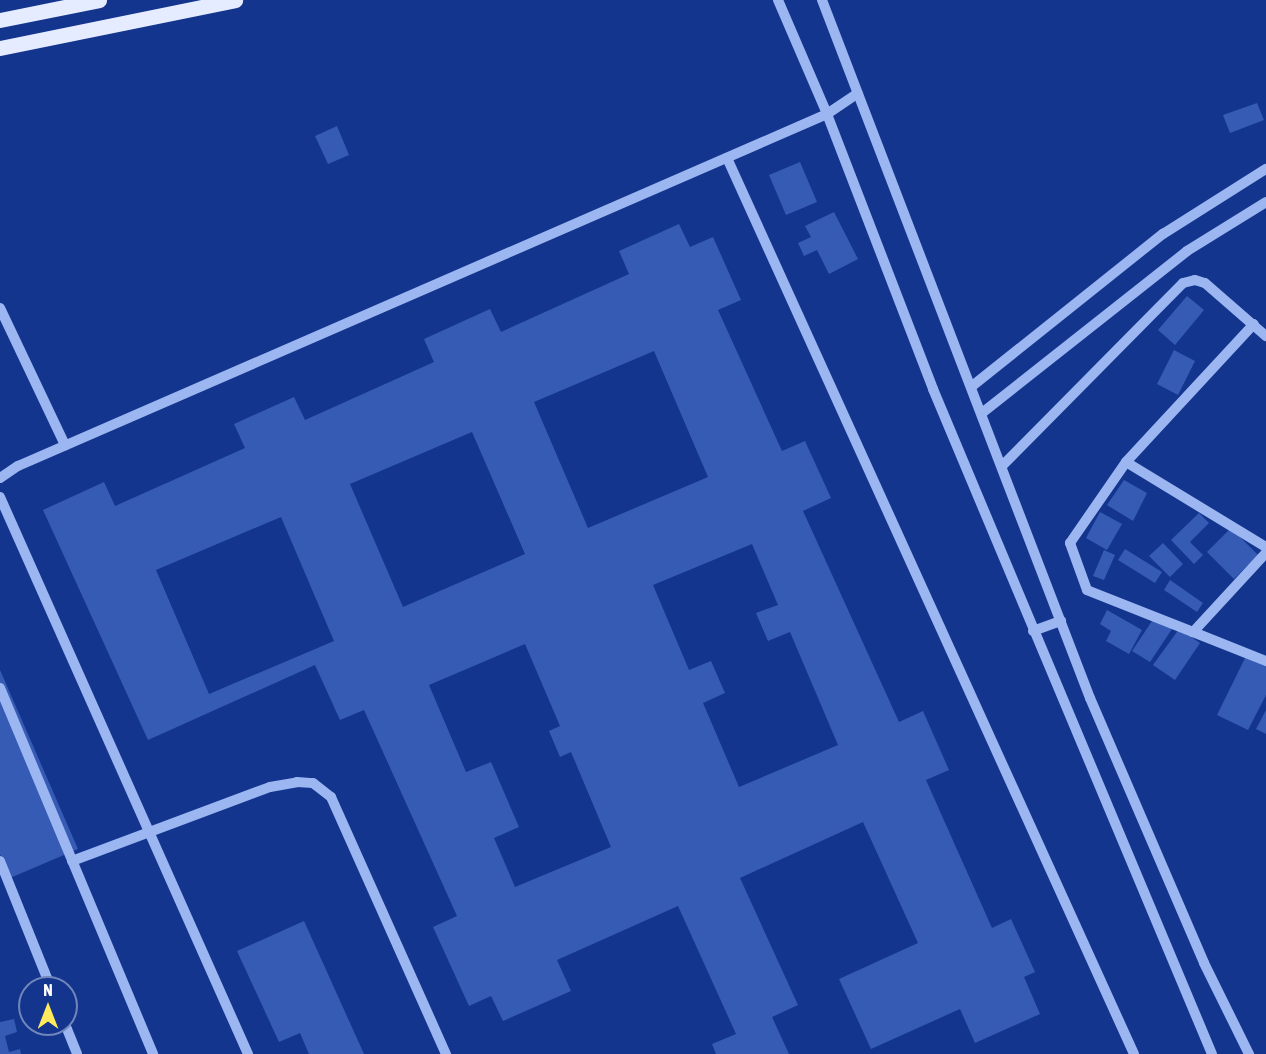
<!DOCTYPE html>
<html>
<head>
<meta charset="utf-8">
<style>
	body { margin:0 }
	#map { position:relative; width:1266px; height:1054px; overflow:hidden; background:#13358e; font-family:"Asap Condensed",sans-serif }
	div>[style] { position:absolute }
	.building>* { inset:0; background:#365bb5 }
	.minor>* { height:10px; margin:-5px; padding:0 5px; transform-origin:5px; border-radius:5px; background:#9cb6f1 }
	.major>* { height:15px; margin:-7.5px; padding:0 7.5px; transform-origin:7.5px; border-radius:7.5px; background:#e6ecff }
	span { translate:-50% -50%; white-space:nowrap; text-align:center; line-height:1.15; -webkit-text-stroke:4.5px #13358e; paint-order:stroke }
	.north { position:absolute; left:18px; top:976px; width:60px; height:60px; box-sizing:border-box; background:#13358e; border:2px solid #7186bb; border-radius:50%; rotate:0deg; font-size:16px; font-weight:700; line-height:24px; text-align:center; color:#fff }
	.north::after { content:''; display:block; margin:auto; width:21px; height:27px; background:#ffe95c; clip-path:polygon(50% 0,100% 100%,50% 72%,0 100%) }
</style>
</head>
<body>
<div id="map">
	<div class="building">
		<div style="clip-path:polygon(1257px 103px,1264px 120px,1230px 133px,1223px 115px)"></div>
		<div style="clip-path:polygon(337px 126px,349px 155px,328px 164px,315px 136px)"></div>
		<div style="clip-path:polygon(800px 162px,817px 202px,786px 215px,769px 175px)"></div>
		<div style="clip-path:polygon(834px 212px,858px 259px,829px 274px,817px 250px,804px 256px,798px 243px,811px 237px,805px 226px)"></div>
		<div style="clip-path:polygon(evenodd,679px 224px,690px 247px,713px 237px,741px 300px,718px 310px,782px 451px,805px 441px,831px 498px,803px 511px,899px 722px,923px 711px,949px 770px,926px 780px,992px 928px,1011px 919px,1035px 972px,1024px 977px,1040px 1014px,975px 1043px,960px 1009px,871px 1049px,839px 979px,918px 943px,863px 822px,740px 878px,798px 1005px,772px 1017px,789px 1054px,716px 1054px,712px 1044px,736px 1034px,678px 906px,557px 960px,571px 991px,503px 1021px,491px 996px,469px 1006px,433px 927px,457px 916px,364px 710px,340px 720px,315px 665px,148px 740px,43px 510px,104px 482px,115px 506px,245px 448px,234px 424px,294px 397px,305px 420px,434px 362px,424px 339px,490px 309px,501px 332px,629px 274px,619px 251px,679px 224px,654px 351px,708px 477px,588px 528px,534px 402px,654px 351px,679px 224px,472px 432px,525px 554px,403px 607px,350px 484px,472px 432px,679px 224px,281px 517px,334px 641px,209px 694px,156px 570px,281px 517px,679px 224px,752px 544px,778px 605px,756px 613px,768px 641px,790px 632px,838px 745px,739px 787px,703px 703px,725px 693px,711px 661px,689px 670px,653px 585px,752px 544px,679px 224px,525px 644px,560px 726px,549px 731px,560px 757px,571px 752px,611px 847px,515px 887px,494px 838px,519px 827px,491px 762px,466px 772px,429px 685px,525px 644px)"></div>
		<div style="clip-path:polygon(1187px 296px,1204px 310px,1175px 345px,1158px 330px)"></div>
		<div style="clip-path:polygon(1174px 350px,1195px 361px,1178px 395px,1157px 384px)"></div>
		<div style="clip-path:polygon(1124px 480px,1147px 493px,1133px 521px,1107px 505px)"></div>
		<div style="clip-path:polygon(1100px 512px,1122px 524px,1107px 550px,1086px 538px)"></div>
		<div style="clip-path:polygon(1199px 513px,1209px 523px,1190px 542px,1203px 555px,1194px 564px,1171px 540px)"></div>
		<div style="clip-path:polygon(1231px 528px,1258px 555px,1234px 579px,1207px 552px)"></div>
		<div style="clip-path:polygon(1163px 543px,1183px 564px,1170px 577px,1149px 556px)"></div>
		<div style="clip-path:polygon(1125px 549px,1162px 572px,1155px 583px,1118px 560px)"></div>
		<div style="clip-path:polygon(1104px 550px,1115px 555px,1104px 580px,1093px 576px)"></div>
		<div style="clip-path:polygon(1170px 580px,1203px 603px,1197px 612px,1164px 590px)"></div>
		<div style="clip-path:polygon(1107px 610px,1142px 630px,1129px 654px,1106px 641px,1111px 631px,1100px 624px)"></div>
		<div style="clip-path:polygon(1154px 618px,1172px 629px,1150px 662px,1132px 651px)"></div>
		<div style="clip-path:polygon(1179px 629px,1200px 643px,1175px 680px,1153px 665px)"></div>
		<div style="clip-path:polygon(1247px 654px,1266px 664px,1266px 695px,1248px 730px,1217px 715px)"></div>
		<div style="clip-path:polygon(0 670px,78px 849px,10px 878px,0 854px)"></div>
		<div style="clip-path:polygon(1266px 710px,1266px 734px,1256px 729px)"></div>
		<div style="clip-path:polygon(304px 921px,364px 1054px,309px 1054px,300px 1033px,279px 1042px,237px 951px)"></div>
		<div style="clip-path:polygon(14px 1019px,17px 1032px,5px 1036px,9px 1052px,20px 1049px,21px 1054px,0 1054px,0 1022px)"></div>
	</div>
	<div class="minor">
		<div style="left:778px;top:0;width:124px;rotate:66.7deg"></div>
		<div style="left:827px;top:114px;width:295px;rotate:68.9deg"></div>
		<div style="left:933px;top:389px;width:721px;rotate:67.24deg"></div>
		<div style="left:822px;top:0;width:748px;rotate:69deg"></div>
		<div style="left:1090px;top:698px;width:288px;rotate:66.7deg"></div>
		<div style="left:1204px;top:963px;width:102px;rotate:63.7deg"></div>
		<div style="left:727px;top:158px;width:984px;rotate:65.57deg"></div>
		<div style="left:0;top:308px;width:152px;rotate:64.6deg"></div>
		<div style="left:971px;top:387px;width:246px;rotate:-38.6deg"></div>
		<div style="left:1163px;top:234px;width:122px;rotate:-32.3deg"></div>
		<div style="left:982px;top:413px;width:261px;rotate:-38.3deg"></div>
		<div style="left:1187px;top:251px;width:93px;rotate:-31.8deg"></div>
		<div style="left:1126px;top:462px;width:164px;rotate:31.3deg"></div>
		<div style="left:1002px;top:466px;width:257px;rotate:-45.3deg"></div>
		<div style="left:1183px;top:283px;width:12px;rotate:-14deg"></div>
		<div style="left:1195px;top:280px;width:10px;rotate:17deg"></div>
		<div style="left:1205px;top:283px;width:81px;rotate:41deg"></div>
		<div style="left:0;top:478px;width:22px;rotate:-34deg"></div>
		<div style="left:18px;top:466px;width:882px;rotate:-23.51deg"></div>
		<div style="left:827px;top:114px;width:37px;rotate:-34deg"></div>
		<div style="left:0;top:497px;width:610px;rotate:66deg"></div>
		<div style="left:1266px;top:553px;width:108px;rotate:132.7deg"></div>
		<div style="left:1193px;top:632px;width:79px;rotate:21.7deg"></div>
		<div style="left:1033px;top:631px;width:30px;rotate:-20deg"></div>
		<div style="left:1193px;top:632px;width:114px;rotate:-158.4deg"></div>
		<div style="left:1087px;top:590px;width:50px;rotate:-109.9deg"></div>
		<div style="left:1070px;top:543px;width:98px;rotate:-55.3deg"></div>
		<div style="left:1126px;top:462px;width:188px;rotate:-47.2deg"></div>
		<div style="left:0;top:688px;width:397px;rotate:67.3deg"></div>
		<div style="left:0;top:861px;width:137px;rotate:68.1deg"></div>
		<div style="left:72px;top:861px;width:211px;rotate:-20.5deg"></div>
		<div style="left:270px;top:787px;width:27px;rotate:-10deg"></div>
		<div style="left:297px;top:782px;width:16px;rotate:4deg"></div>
		<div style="left:313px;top:783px;width:23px;rotate:38deg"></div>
		<div style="left:331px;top:797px;width:282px;rotate:65.9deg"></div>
		<div style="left:65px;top:1024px;width:32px;rotate:68deg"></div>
	</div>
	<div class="major">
		<div style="left:0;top:20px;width:101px;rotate:-11.4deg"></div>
		<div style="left:0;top:48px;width:240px;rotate:-11.5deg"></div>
	</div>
	<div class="north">N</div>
</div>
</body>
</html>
